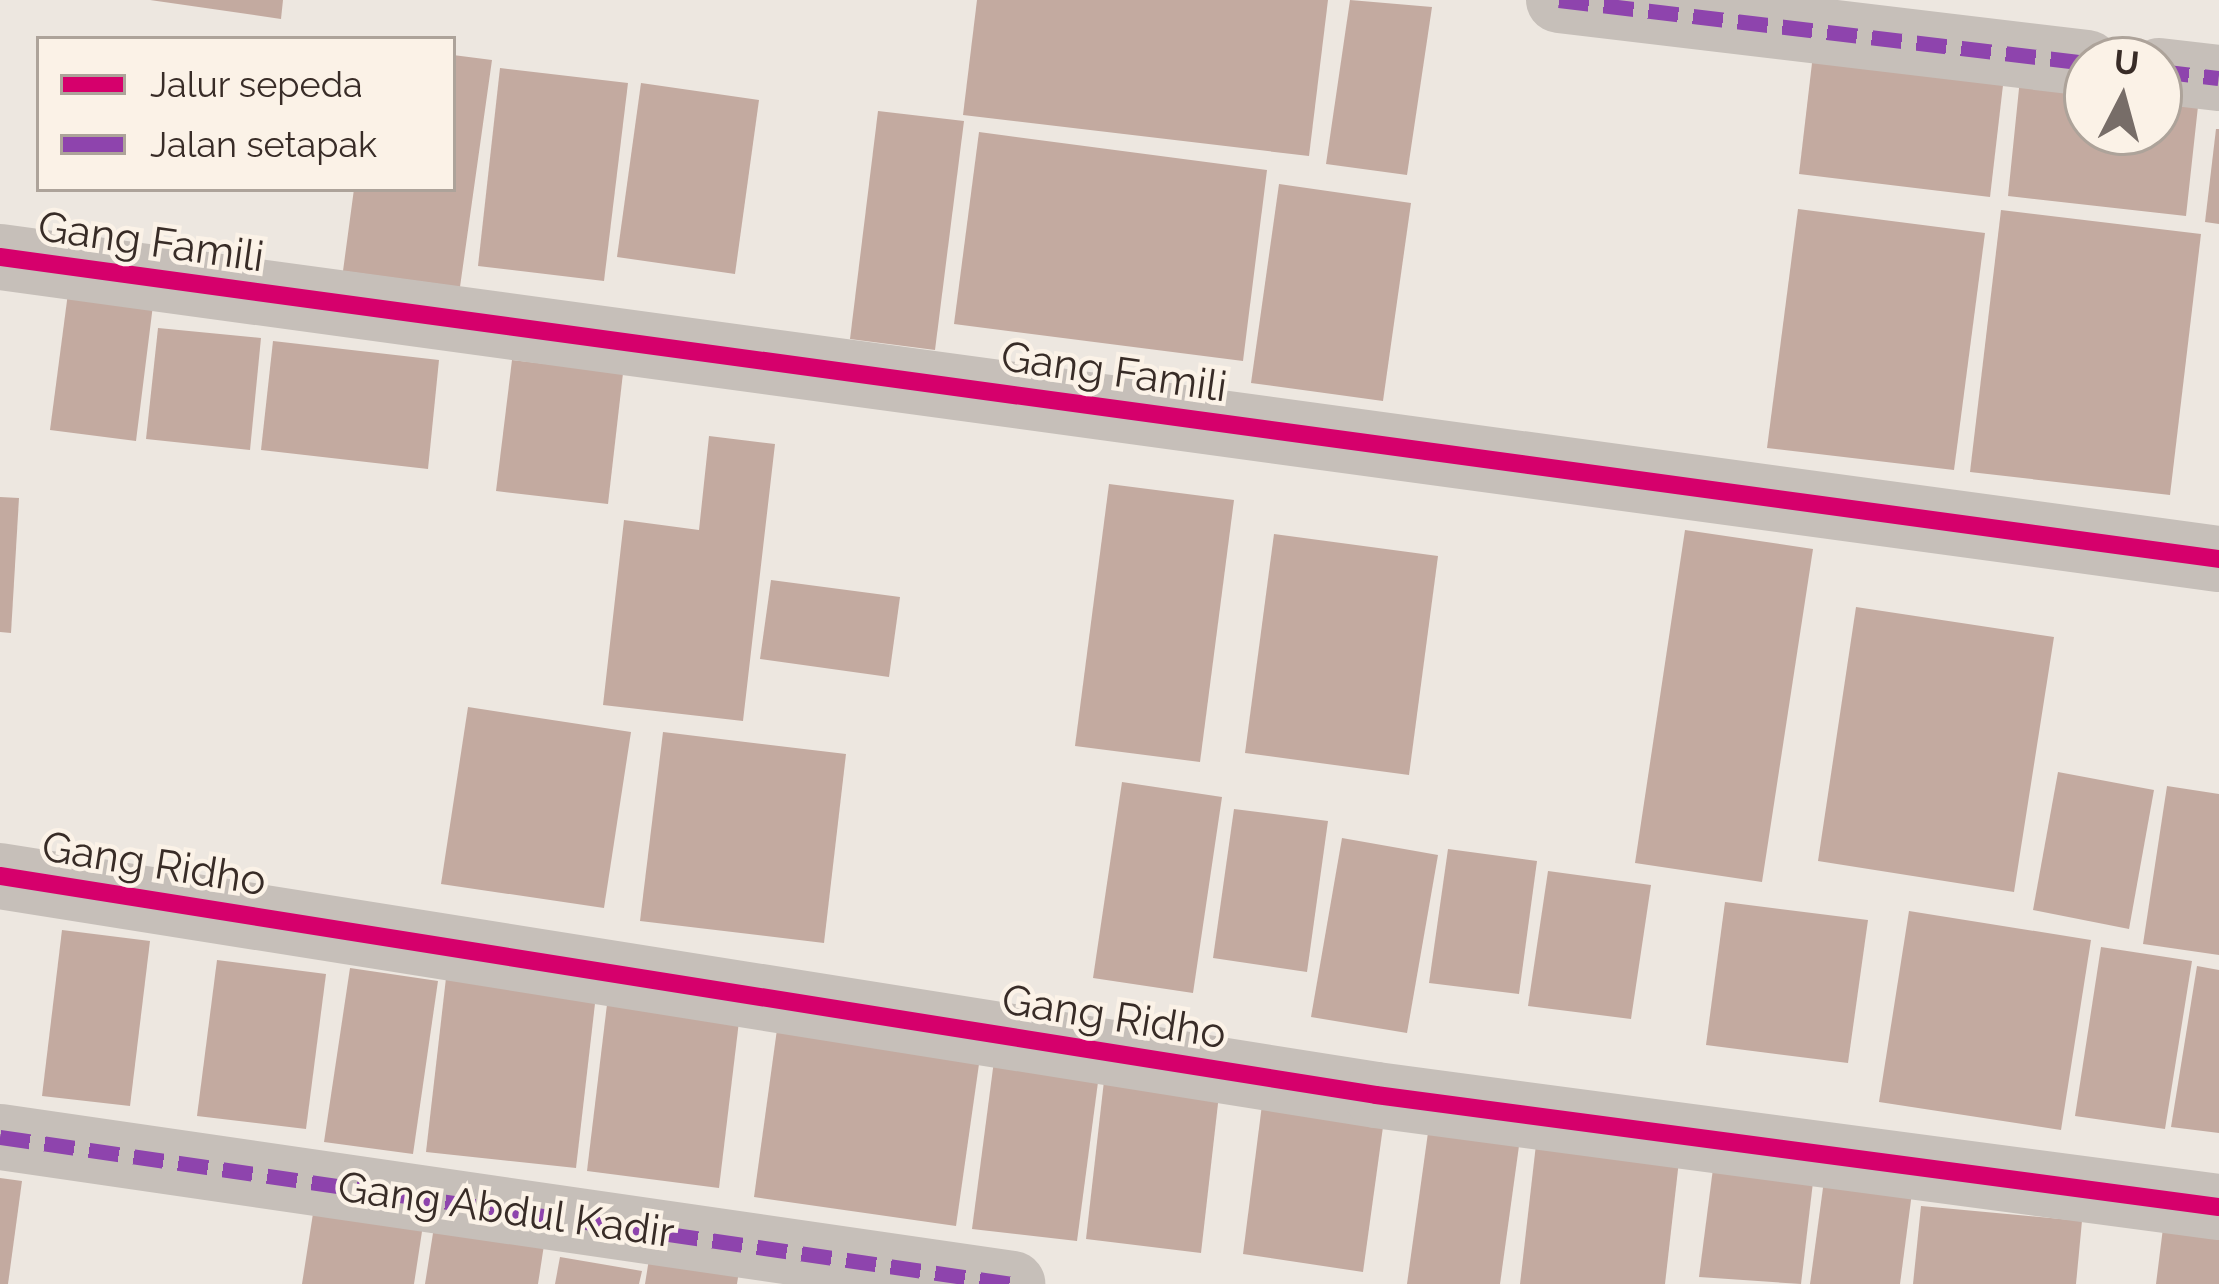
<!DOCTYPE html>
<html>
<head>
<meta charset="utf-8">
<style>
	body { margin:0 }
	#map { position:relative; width:2219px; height:1284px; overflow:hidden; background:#ede7e0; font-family:Raleway,sans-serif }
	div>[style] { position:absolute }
	.building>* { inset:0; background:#c3aaa0 }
	.minor>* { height:66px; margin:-33px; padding:0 33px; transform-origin:33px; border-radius:33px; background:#c6bfb9 }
	.quiet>* { height:15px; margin-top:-7.5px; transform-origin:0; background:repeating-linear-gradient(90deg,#8e44ad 0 30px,transparent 0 45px) }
	.cycleway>* { height:18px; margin:-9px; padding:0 9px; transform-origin:9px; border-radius:9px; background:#d6006c }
	span { translate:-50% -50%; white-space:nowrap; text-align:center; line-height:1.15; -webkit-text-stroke:9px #fbf2e7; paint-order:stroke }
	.street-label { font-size:42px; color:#382c27 }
	.legend { position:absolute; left:36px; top:36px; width:420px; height:156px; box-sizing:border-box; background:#fbf2e7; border:3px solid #ada39a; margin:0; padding:15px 21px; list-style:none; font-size:36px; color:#382c27 }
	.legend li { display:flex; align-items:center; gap:24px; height:60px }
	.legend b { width:60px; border:3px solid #ada39a }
	.north { position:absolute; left:2063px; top:36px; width:120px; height:120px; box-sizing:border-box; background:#fbf2e7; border:3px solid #ada39a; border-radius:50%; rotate:6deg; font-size:33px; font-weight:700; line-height:48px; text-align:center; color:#382c27 }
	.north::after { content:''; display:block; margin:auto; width:42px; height:54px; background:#776d68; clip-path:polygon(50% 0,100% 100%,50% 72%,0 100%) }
</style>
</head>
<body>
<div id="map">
	<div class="building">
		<div style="clip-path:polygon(150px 0,283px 0,281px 19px)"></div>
		<div style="clip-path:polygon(977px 0,1328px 0,1309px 156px,963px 115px)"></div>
		<div style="clip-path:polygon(1350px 0,1432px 7px,1407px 175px,1326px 164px)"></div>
		<div style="clip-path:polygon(1814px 46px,2005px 68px,1990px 197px,1799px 174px)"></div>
		<div style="clip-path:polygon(453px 55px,492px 60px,460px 287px,343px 271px,354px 189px,453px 189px)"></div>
		<div style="clip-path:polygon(500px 68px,628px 83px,604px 281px,478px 266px)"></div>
		<div style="clip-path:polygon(2021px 69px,2087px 76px,2087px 132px,2159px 132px,2159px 84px,2200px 88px,2186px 216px,2008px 196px)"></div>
		<div style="clip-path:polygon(641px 83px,759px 100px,735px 274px,617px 257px)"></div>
		<div style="clip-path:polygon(878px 111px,964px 121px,935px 350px,850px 339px)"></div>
		<div style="clip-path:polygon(2216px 129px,2219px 129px,2219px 224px,2205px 222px)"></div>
		<div style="clip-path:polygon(979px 132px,1267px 170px,1243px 361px,954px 324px)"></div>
		<div style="clip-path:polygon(1279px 184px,1411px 203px,1383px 401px,1251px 383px)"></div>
		<div style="clip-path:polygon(1798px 209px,1985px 233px,1954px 470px,1767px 448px)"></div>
		<div style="clip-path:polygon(2001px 210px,2201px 234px,2170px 495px,1970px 472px)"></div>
		<div style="clip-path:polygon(68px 293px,153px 305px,136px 441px,50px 430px)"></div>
		<div style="clip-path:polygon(158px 328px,261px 338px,250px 450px,146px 439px)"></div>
		<div style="clip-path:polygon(273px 341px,439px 360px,428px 469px,261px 450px)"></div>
		<div style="clip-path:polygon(512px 360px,623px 373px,608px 504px,496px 491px)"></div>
		<div style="clip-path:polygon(709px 436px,775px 444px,743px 721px,603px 705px,624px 520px,699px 530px)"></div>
		<div style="clip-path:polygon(1109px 484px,1234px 500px,1200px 762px,1075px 746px)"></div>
		<div style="clip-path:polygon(0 497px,19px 498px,11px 633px,0 632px)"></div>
		<div style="clip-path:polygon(1685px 530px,1813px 549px,1762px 882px,1635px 863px)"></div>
		<div style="clip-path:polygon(1274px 534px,1438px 556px,1409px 775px,1245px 753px)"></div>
		<div style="clip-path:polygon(771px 580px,900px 597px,889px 677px,760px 659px)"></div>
		<div style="clip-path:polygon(1856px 607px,2054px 637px,2014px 892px,1818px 861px)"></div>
		<div style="clip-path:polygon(468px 707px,631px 732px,604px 908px,441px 884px)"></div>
		<div style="clip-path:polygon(663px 732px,846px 754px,824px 943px,640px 921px)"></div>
		<div style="clip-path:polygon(2058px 772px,2154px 790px,2129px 929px,2033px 910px)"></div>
		<div style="clip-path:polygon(1122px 782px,1222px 797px,1193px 993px,1093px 978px)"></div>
		<div style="clip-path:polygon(2167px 786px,2219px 794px,2219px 955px,2143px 944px)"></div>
		<div style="clip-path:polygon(1234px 809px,1328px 821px,1307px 972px,1213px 958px)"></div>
		<div style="clip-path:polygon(1342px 838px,1438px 855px,1407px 1033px,1311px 1017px)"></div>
		<div style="clip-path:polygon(1448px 849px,1537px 861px,1519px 994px,1429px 983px)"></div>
		<div style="clip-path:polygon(1548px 871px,1651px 885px,1631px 1019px,1528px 1006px)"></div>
		<div style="clip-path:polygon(1725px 902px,1868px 920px,1848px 1063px,1706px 1045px)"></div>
		<div style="clip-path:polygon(1909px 911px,2091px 940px,2061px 1130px,1879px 1102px)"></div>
		<div style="clip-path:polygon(62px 930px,150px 941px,130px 1106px,42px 1096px)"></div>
		<div style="clip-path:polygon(2101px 947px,2192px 961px,2165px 1129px,2075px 1116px)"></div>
		<div style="clip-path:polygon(217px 960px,326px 974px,306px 1129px,197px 1116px)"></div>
		<div style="clip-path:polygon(2197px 966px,2219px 970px,2219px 1133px,2171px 1127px)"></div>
		<div style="clip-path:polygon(350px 968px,438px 981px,413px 1154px,324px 1142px)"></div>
		<div style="clip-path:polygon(446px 978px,596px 995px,576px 1168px,426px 1152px)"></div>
		<div style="clip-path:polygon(608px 996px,740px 1013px,719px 1188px,587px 1171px)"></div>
		<div style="clip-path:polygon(778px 1022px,981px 1050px,956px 1226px,754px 1197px)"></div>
		<div style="clip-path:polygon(995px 1053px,1100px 1067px,1077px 1241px,972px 1229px)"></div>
		<div style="clip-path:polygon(1105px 1072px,1220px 1086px,1201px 1253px,1086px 1239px)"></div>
		<div style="clip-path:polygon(1264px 1089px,1386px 1105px,1363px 1272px,1243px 1254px)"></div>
		<div style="clip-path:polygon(1431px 1111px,1522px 1124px,1500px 1284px,1407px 1284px)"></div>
		<div style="clip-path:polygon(1538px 1127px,1681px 1143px,1665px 1284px,1520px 1284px)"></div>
		<div style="clip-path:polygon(1715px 1153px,1815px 1165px,1801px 1284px,1699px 1277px)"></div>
		<div style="clip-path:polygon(1825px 1173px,1913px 1185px,1900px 1284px,1810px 1284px)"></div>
		<div style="clip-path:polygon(0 1178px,22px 1181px,8px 1284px,0 1284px)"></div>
		<div style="clip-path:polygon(1921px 1206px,2082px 1221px,2076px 1284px,1913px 1284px)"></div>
		<div style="clip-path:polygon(314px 1207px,423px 1225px,414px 1284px,302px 1284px)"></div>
		<div style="clip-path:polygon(2165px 1212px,2219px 1219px,2219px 1284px,2156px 1284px)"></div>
		<div style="clip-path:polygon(436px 1214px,546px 1232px,538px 1284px,425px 1284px)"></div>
		<div style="clip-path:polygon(560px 1257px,642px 1271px,639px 1284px,555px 1284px)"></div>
		<div style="clip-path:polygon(649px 1259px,739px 1271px,737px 1284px,645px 1284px)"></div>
	</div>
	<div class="minor">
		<div style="left:1559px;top:0;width:532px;rotate:6.8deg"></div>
		<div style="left:2159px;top:71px;width:60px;rotate:6.7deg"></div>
		<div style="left:0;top:257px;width:2239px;rotate:7.75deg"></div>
		<div style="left:0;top:876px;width:1393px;rotate:9.04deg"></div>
		<div style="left:1376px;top:1095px;width:850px;rotate:7.57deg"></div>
		<div style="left:0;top:1137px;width:1023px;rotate:8.26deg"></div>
	</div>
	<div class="quiet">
		<div style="left:1559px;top:0;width:532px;rotate:6.8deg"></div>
		<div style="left:2159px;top:71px;width:60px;rotate:6.7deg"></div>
		<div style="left:0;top:1137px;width:1023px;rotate:8.26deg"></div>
	</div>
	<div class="cycleway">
		<div style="left:0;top:257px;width:2239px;rotate:7.75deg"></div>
		<div style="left:0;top:876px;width:1393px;rotate:9.04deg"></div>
		<div style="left:1376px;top:1095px;width:850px;rotate:7.57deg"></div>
	</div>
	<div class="street-label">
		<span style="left:151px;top:242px;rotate:8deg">Gang Famili</span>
		<span style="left:1114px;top:372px;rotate:8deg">Gang Famili</span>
		<span style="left:154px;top:864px;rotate:9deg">Gang Ridho</span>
		<span style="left:1114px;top:1017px;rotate:9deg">Gang Ridho</span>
		<span style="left:506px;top:1210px;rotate:8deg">Gang Abdul Kadir</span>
	</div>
	<ul class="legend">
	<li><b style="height:15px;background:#d6006c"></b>Jalur sepeda</li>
	<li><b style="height:15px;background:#8e44ad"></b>Jalan setapak</li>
	</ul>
	<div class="north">U</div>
</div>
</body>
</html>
